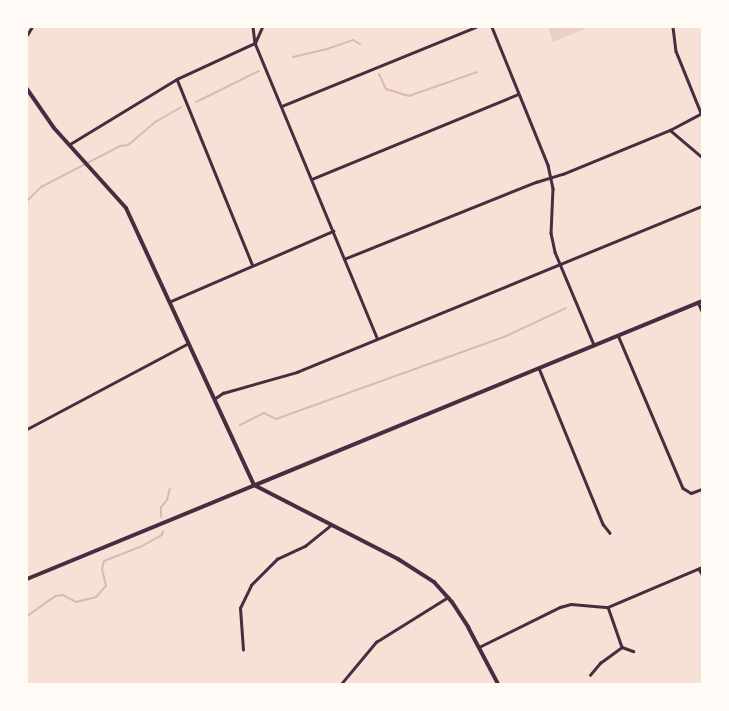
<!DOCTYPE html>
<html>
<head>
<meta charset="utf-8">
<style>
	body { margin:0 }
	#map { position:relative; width:729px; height:711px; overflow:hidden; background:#f7e1d7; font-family:"PT Sans Narrow",sans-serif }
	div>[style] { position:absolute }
	.green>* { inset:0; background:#ebcfc5 }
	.stream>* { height:2px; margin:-1px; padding:0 1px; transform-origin:1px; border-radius:1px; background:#dcb8b0 }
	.minor>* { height:2.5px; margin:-1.25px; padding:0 1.25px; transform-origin:1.25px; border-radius:1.25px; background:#4a2c40 }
	.secondary>* { height:4px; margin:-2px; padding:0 2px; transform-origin:2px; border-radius:2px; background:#4a2c40 }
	span { translate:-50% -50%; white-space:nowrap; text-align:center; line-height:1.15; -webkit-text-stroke:3px #fffaf5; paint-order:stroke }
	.frame { position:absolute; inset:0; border:28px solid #fffaf5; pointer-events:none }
</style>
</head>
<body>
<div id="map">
	<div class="green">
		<div style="clip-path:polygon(548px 27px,589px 27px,553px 42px)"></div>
	</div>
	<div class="stream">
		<div style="left:293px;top:57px;width:32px;rotate:-13deg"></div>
		<div style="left:324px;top:50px;width:31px;rotate:-19deg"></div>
		<div style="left:353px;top:40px;width:8px;rotate:30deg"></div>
		<div style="left:379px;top:74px;width:17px;rotate:65deg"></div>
		<div style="left:386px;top:89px;width:24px;rotate:17deg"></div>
		<div style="left:409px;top:96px;width:72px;rotate:-19.4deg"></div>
		<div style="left:196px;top:102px;width:70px;rotate:-26.2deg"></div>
		<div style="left:27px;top:201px;width:20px;rotate:-45deg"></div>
		<div style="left:41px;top:187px;width:89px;rotate:-27.4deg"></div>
		<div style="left:120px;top:146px;width:8px;rotate:-7deg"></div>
		<div style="left:128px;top:145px;width:38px;rotate:-40deg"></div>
		<div style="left:157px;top:121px;width:28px;rotate:-30deg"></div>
		<div style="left:240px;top:425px;width:27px;rotate:-27deg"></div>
		<div style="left:264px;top:413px;width:13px;rotate:27deg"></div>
		<div style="left:276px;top:419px;width:245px;rotate:-19.8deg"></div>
		<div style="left:506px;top:336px;width:66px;rotate:-25deg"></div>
		<div style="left:161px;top:517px;width:10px;rotate:-90deg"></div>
		<div style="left:161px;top:507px;width:9px;rotate:-49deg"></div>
		<div style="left:167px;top:500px;width:12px;rotate:-76deg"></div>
		<div style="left:27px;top:616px;width:35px;rotate:-35deg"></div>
		<div style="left:56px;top:596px;width:7px;rotate:-8deg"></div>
		<div style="left:63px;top:595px;width:15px;rotate:28deg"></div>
		<div style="left:76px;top:602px;width:21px;rotate:-14deg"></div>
		<div style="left:96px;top:597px;width:15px;rotate:-48deg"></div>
		<div style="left:106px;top:586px;width:17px;rotate:-103deg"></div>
		<div style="left:102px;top:569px;width:8px;rotate:-76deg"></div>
		<div style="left:104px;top:561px;width:41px;rotate:-21.5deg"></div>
		<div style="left:142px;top:546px;width:23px;rotate:-29deg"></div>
		<div style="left:162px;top:535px;width:4px;rotate:-76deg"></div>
	</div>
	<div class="minor">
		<div style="left:253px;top:27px;width:16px;rotate:83deg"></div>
		<div style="left:255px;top:43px;width:319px;rotate:67.5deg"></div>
		<div style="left:492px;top:27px;width:149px;rotate:67.9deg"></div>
		<div style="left:548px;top:165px;width:24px;rotate:78deg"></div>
		<div style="left:553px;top:188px;width:45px;rotate:92.5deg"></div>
		<div style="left:551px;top:233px;width:19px;rotate:78deg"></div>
		<div style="left:555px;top:252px;width:101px;rotate:67.2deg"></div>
		<div style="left:673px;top:27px;width:24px;rotate:83deg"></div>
		<div style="left:676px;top:51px;width:67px;rotate:68deg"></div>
		<div style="left:27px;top:35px;width:9px;rotate:-58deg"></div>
		<div style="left:177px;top:79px;width:200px;rotate:67.9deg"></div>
		<div style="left:282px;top:106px;width:209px;rotate:-22.2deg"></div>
		<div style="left:670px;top:130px;width:42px;rotate:40.2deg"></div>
		<div style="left:70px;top:144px;width:125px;rotate:-31.3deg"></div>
		<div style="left:177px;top:79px;width:86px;rotate:-24.8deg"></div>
		<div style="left:255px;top:43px;width:17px;rotate:-66deg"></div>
		<div style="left:312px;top:179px;width:223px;rotate:-22.4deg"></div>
		<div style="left:344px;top:259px;width:207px;rotate:-21.9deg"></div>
		<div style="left:536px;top:182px;width:28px;rotate:-17deg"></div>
		<div style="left:563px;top:174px;width:116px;rotate:-22.4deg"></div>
		<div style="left:670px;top:130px;width:36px;rotate:-28deg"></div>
		<div style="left:169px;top:302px;width:179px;rotate:-23.4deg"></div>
		<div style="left:698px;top:302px;width:10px;rotate:66deg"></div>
		<div style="left:618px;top:335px;width:166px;rotate:67deg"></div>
		<div style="left:683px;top:488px;width:9px;rotate:32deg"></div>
		<div style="left:691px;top:493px;width:12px;rotate:-20deg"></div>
		<div style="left:539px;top:368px;width:169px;rotate:67.7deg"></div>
		<div style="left:603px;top:524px;width:11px;rotate:52deg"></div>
		<div style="left:214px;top:399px;width:11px;rotate:-34deg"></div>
		<div style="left:223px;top:393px;width:77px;rotate:-15.8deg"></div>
		<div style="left:297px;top:372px;width:438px;rotate:-22.3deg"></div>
		<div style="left:27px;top:429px;width:181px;rotate:-28deg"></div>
		<div style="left:699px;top:569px;width:6px;rotate:59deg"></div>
		<div style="left:608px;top:607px;width:42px;rotate:70.7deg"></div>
		<div style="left:622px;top:647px;width:12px;rotate:20deg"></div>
		<div style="left:479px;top:647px;width:90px;rotate:-26.3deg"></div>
		<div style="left:560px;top:607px;width:11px;rotate:-15deg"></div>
		<div style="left:571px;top:604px;width:37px;rotate:5deg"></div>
		<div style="left:608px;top:607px;width:102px;rotate:-23.1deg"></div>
		<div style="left:243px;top:650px;width:42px;rotate:-94.1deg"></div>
		<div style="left:240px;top:608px;width:25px;rotate:-64deg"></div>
		<div style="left:251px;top:585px;width:37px;rotate:-45deg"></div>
		<div style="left:277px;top:559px;width:31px;rotate:-25deg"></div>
		<div style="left:305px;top:546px;width:33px;rotate:-39deg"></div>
		<div style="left:590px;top:675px;width:16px;rotate:-50deg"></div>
		<div style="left:600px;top:663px;width:27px;rotate:-36deg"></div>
		<div style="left:341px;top:684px;width:55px;rotate:-50.2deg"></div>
		<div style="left:376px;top:642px;width:85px;rotate:-32deg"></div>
	</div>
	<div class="secondary">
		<div style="left:27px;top:89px;width:47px;rotate:55.3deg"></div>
		<div style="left:54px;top:128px;width:108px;rotate:48deg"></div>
		<div style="left:126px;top:208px;width:305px;rotate:65.2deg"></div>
		<div style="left:254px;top:485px;width:162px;rotate:27.2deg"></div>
		<div style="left:398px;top:559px;width:43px;rotate:32.6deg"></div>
		<div style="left:434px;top:582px;width:27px;rotate:48deg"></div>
		<div style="left:452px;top:602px;width:30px;rotate:57deg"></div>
		<div style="left:468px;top:627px;width:64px;rotate:62.2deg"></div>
		<div style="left:27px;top:579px;width:730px;rotate:-22.38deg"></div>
	</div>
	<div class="frame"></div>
</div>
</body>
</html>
